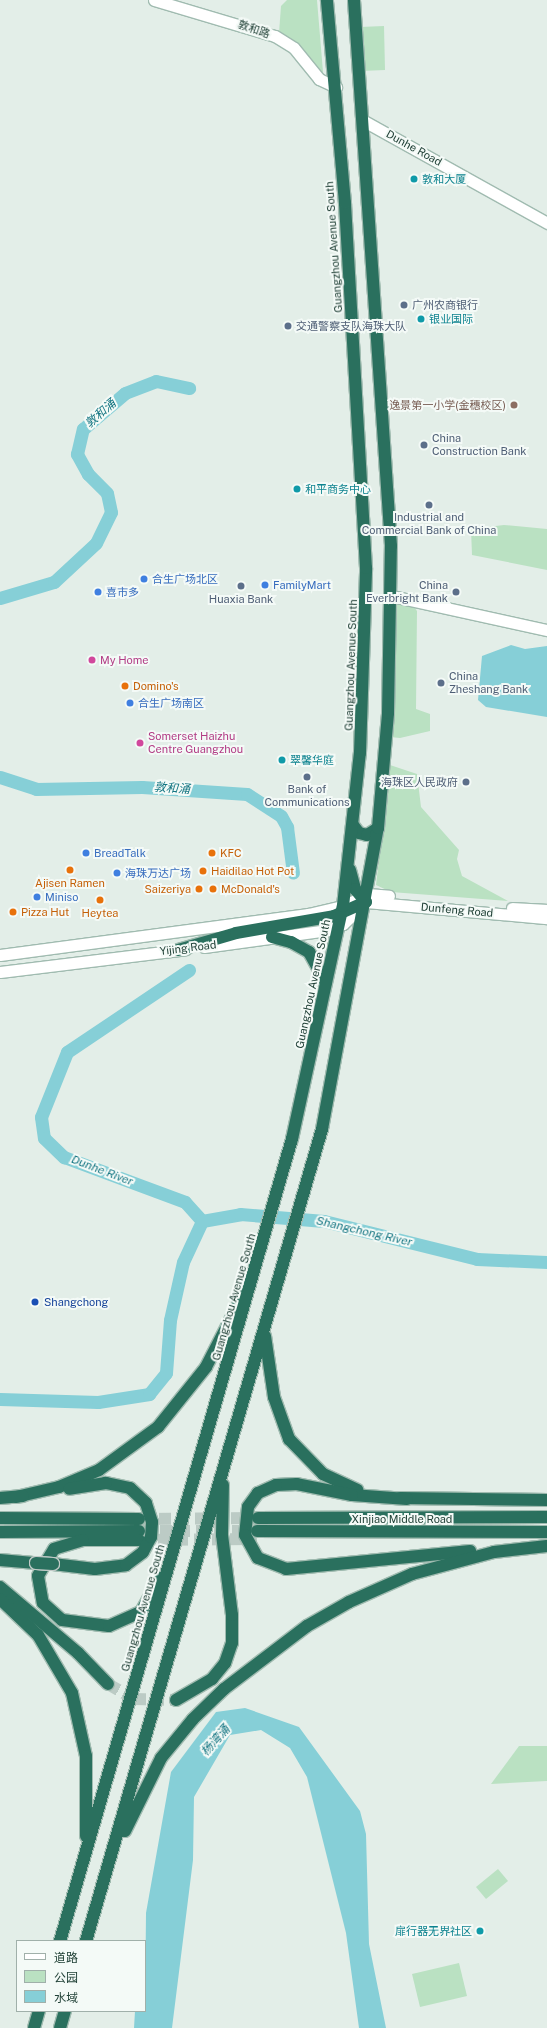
<!DOCTYPE html>
<html>
<head>
<meta charset="utf-8">
<style>
	body { margin:0 }
	#map { position:relative; width:547px; height:2028px; overflow:hidden; background:#e3eee8; font-family:"Public Sans","Noto Sans SC",sans-serif }
	div>[style] { position:absolute }
	.green>* { inset:0; background:#bae1c2 }
	.water>* { inset:0; background:#86cfd7 }
	.river>* { height:13px; margin:-6.5px; padding:0 6.5px; transform-origin:6.5px; border-radius:6.5px; background:#86cfd7 }
	.highway-tunnel>* { height:12px; margin-top:-6px; transform-origin:0; background:repeating-linear-gradient(90deg,#bccbc5 0 12px,transparent 0 18px) }
	.roads { filter:drop-shadow(1px 0 #a0bbb0) drop-shadow(-1px 0 #a0bbb0) drop-shadow(0 1px #a0bbb0) drop-shadow(0 -1px #a0bbb0) }
	.secondary>* { height:11px; margin:-5.5px; padding:0 5.5px; transform-origin:5.5px; border-radius:5.5px; background:#fff }
	.highway>* { height:12px; margin:-6px; padding:0 6px; transform-origin:6px; border-radius:6px; background:#2a705e }
	.bridges { filter:drop-shadow(1px 0 #c1cac7) drop-shadow(-1px 0 #c1cac7) drop-shadow(0 1px #c1cac7) drop-shadow(0 -1px #c1cac7) }
	.highway-bridge>* { height:12px; margin:-6px; padding:0 6px; transform-origin:6px; border-radius:6px; background:#2a705e }
	.dots>* { width:11px; height:11px; translate:-50% -50%; box-sizing:border-box; border:2px solid #f4faf7; border-radius:50% }
	span { translate:-50% -50%; white-space:nowrap; text-align:center; line-height:1.15; -webkit-text-stroke:4px #f4faf7; paint-order:stroke }
	.street-label { font-size:11px; color:#214137 }
	.culture-label { font-size:11px; color:#0d838f }
	.left { translate:0 -50%; text-align:left }
	.right { translate:-100% -50%; text-align:right }
	.service-label { font-size:11px; color:#4e5e75 }
	.education-label { font-size:11px; color:#785e54 }
	.shop-label { font-size:11px; color:#366cbe }
	.hotel-label { font-size:11px; color:#b23c85 }
	.food-label { font-size:11px; color:#c56008 }
	.transit-label { font-size:11px; color:#164399 }
	.water-label { font-size:12px; color:#157683; font-style:italic }
	.legend { position:absolute; left:16px; top:1940px; width:130px; height:72px; box-sizing:border-box; background:#f4faf7; border:1px solid #a0b0aa; margin:0; padding:5px 7px; list-style:none; font-size:12px; color:#214137 }
	.legend li { display:flex; align-items:center; gap:8px; height:20px }
	.legend b { width:20px; border:1px solid #a0b0aa }
</style>
</head>
<body>
<div id="map">
	<div class="green">
		<div style="clip-path:polygon(287px 0,317px 0,323px 72px,316px 71px,279px 33px,281px 6px)"></div>
		<div style="clip-path:polygon(384px 26px,385px 70px,361px 71px,360px 27px)"></div>
		<div style="clip-path:polygon(504px 525px,547px 529px,547px 570px,472px 555px,471px 529px)"></div>
		<div style="clip-path:polygon(395px 600px,414px 607px,417px 611px,416px 709px,430px 714px,430px 731px,400px 738px,390px 737px)"></div>
		<div style="clip-path:polygon(390px 765px,417px 774px,421px 807px,459px 850px,457px 859px,462px 876px,508px 901px,391px 892px,376px 885px)"></div>
		<div style="clip-path:polygon(519px 1746px,547px 1746px,547px 1781px,491px 1784px)"></div>
		<div style="clip-path:polygon(498px 1869px,508px 1881px,486px 1899px,476px 1887px)"></div>
		<div style="clip-path:polygon(459px 1963px,467px 1996px,420px 2007px,412px 1974px)"></div>
	</div>
	<div class="water">
		<div style="clip-path:polygon(511px 645px,525px 649px,547px 646px,547px 717px,486px 707px,478px 700px,482px 656px)"></div>
		<div style="clip-path:polygon(245px 1708px,299px 1727px,360px 1811px,366px 1834px,369px 1944px,386px 2028px,359px 2028px,346px 1933px,307px 1777px,290px 1748px,261px 1730px,230px 1735px,194px 1797px,193px 1860px,172px 2028px,134px 2028px,135px 2011px,145px 2011px,146px 1913px,171px 1772px,216px 1712px)"></div>
	</div>
	<div class="river">
		<div style="left:0;top:598px;width:56px;rotate:-16.5deg"></div>
		<div style="left:54px;top:582px;width:57px;rotate:-42.9deg"></div>
		<div style="left:96px;top:543px;width:34px;rotate:-64deg"></div>
		<div style="left:111px;top:512px;width:19px;rotate:-102deg"></div>
		<div style="left:107px;top:493px;width:27px;rotate:-135deg"></div>
		<div style="left:88px;top:474px;width:23px;rotate:-119deg"></div>
		<div style="left:77px;top:454px;width:26px;rotate:-77deg"></div>
		<div style="left:83px;top:429px;width:55px;rotate:-40.6deg"></div>
		<div style="left:125px;top:393px;width:33px;rotate:-21deg"></div>
		<div style="left:156px;top:381px;width:34px;rotate:12deg"></div>
		<div style="left:0;top:777px;width:38px;rotate:18deg"></div>
		<div style="left:36px;top:789px;width:106px;rotate:-1.1deg"></div>
		<div style="left:142px;top:787px;width:105px;rotate:3.8deg"></div>
		<div style="left:247px;top:794px;width:40px;rotate:32.9deg"></div>
		<div style="left:281px;top:816px;width:13px;rotate:61deg"></div>
		<div style="left:287px;top:827px;width:46px;rotate:82.6deg"></div>
		<div style="left:189px;top:970px;width:147px;rotate:146.1deg"></div>
		<div style="left:67px;top:1052px;width:70px;rotate:111.8deg"></div>
		<div style="left:41px;top:1117px;width:21px;rotate:82deg"></div>
		<div style="left:44px;top:1138px;width:28px;rotate:44deg"></div>
		<div style="left:64px;top:1157px;width:129px;rotate:20.4deg"></div>
		<div style="left:185px;top:1202px;width:25px;rotate:48deg"></div>
		<div style="left:0;top:1399px;width:98px;rotate:1.8deg"></div>
		<div style="left:98px;top:1402px;width:52px;rotate:-8.9deg"></div>
		<div style="left:149px;top:1394px;width:27px;rotate:-51deg"></div>
		<div style="left:166px;top:1373px;width:53px;rotate:-85.7deg"></div>
		<div style="left:170px;top:1320px;width:59px;rotate:-77.4deg"></div>
		<div style="left:183px;top:1262px;width:45px;rotate:-65.1deg"></div>
		<div style="left:202px;top:1221px;width:39px;rotate:-10deg"></div>
		<div style="left:240px;top:1214px;width:84px;rotate:4.8deg"></div>
		<div style="left:324px;top:1221px;width:158px;rotate:13.9deg"></div>
		<div style="left:477px;top:1259px;width:70px;rotate:2.5deg"></div>
	</div>
	<div class="highway-tunnel">
		<div style="left:141px;top:1519px;width:116px;rotate:-0.5deg"></div>
		<div style="left:142px;top:1531px;width:113px"></div>
		<div style="left:140px;top:1540px;width:117px;rotate:-0.5deg"></div>
		<div style="left:108px;top:1684px;width:30px;rotate:30deg"></div>
		<div style="left:134px;top:1699px;width:42px;rotate:1.4deg"></div>
	</div>
	<div class="roads">
		<div class="secondary">
			<div style="left:154px;top:0;width:126px;rotate:16.6deg"></div>
			<div style="left:275px;top:36px;width:22px;rotate:32deg"></div>
			<div style="left:294px;top:48px;width:40px;rotate:51deg"></div>
			<div style="left:319px;top:79px;width:19px;rotate:25deg"></div>
			<div style="left:364px;top:121px;width:210px;rotate:29.1deg"></div>
			<div style="left:392px;top:596px;width:159px;rotate:12.4deg"></div>
			<div style="left:512px;top:908px;width:35px;rotate:3deg"></div>
			<div style="left:204px;top:947px;width:125px;rotate:-7.8deg"></div>
			<div style="left:328px;top:930px;width:16px;rotate:-22deg"></div>
			<div style="left:343px;top:924px;width:32px;rotate:-44deg"></div>
			<div style="left:366px;top:902px;width:182px;rotate:5.1deg"></div>
			<div style="left:0;top:955px;width:311px;rotate:-7.6deg"></div>
			<div style="left:308px;top:914px;width:36px;rotate:-13deg"></div>
			<div style="left:343px;top:906px;width:28px;rotate:-26deg"></div>
			<div style="left:368px;top:894px;width:21px;rotate:5deg"></div>
			<div style="left:0;top:972px;width:187px;rotate:-7deg"></div>
		</div>
		<div class="highway">
			<div style="left:353px;top:825px;width:10px;rotate:53deg"></div>
			<div style="left:359px;top:833px;width:8px;rotate:14deg"></div>
			<div style="left:367px;top:835px;width:13px;rotate:-32deg"></div>
			<div style="left:350px;top:870px;width:20px;rotate:75deg"></div>
			<div style="left:355px;top:889px;width:17px;rotate:50deg"></div>
			<div style="left:272px;top:937px;width:20px;rotate:15deg"></div>
			<div style="left:291px;top:942px;width:21px;rotate:29deg"></div>
			<div style="left:309px;top:952px;width:35px;rotate:61deg"></div>
			<div style="left:178px;top:950px;width:60px;rotate:-16.3deg"></div>
			<div style="left:236px;top:933px;width:99px;rotate:-9.8deg"></div>
			<div style="left:334px;top:916px;width:35px;rotate:-24deg"></div>
			<div style="left:265px;top:1336px;width:62px;rotate:81.6deg"></div>
			<div style="left:274px;top:1397px;width:45px;rotate:70.3deg"></div>
			<div style="left:289px;top:1439px;width:49px;rotate:45.8deg"></div>
			<div style="left:323px;top:1474px;width:38px;rotate:25deg"></div>
			<div style="left:16px;top:1497px;width:44px;rotate:-13.1deg"></div>
			<div style="left:59px;top:1487px;width:43px;rotate:-23deg"></div>
			<div style="left:99px;top:1470px;width:73px;rotate:-36.1deg"></div>
			<div style="left:158px;top:1427px;width:77px;rotate:-51.3deg"></div>
			<div style="left:206px;top:1367px;width:81px;rotate:-62.8deg"></div>
			<div style="left:0;top:1498px;width:23px;rotate:-5deg"></div>
			<div style="left:400px;top:1498px;width:147px;rotate:0.8deg"></div>
			<div style="left:407px;top:1499px;width:55px;rotate:-175.8deg"></div>
			<div style="left:352px;top:1495px;width:56px;rotate:-168.7deg"></div>
			<div style="left:297px;top:1484px;width:21px;rotate:177deg"></div>
			<div style="left:276px;top:1485px;width:20px;rotate:156deg"></div>
			<div style="left:258px;top:1493px;width:17px;rotate:126deg"></div>
			<div style="left:248px;top:1507px;width:28px;rotate:96deg"></div>
			<div style="left:245px;top:1535px;width:26px;rotate:61deg"></div>
			<div style="left:258px;top:1558px;width:30px;rotate:21deg"></div>
			<div style="left:286px;top:1569px;width:185px;rotate:-5.6deg"></div>
			<div style="left:0;top:1518px;width:139px;rotate:0.4deg"></div>
			<div style="left:258px;top:1518px;width:289px;rotate:-0.2deg"></div>
			<div style="left:257px;top:1531px;width:290px;rotate:0.2deg"></div>
			<div style="left:0;top:1532px;width:139px;rotate:-0.4deg"></div>
			<div style="left:139px;top:1540px;width:56px;rotate:180deg"></div>
			<div style="left:83px;top:1540px;width:30px;rotate:163deg"></div>
			<div style="left:54px;top:1549px;width:31px;rotate:121deg"></div>
			<div style="left:38px;top:1576px;width:27px;rotate:80deg"></div>
			<div style="left:43px;top:1603px;width:25px;rotate:42deg"></div>
			<div style="left:62px;top:1620px;width:47px;rotate:7.3deg"></div>
			<div style="left:109px;top:1626px;width:35px;rotate:-24deg"></div>
			<div style="left:141px;top:1612px;width:39px;rotate:-61deg"></div>
			<div style="left:0;top:1560px;width:36px;rotate:5deg"></div>
			<div style="left:53px;top:1564px;width:42px;rotate:6.8deg"></div>
			<div style="left:95px;top:1569px;width:31px;rotate:-7deg"></div>
			<div style="left:126px;top:1565px;width:21px;rotate:-37deg"></div>
			<div style="left:143px;top:1552px;width:17px;rotate:-62deg"></div>
			<div style="left:151px;top:1537px;width:15px;rotate:-86deg"></div>
			<div style="left:152px;top:1522px;width:20px;rotate:-108deg"></div>
			<div style="left:146px;top:1503px;width:22px;rotate:-137deg"></div>
			<div style="left:130px;top:1488px;width:25px;rotate:-168deg"></div>
			<div style="left:106px;top:1483px;width:37px;rotate:171deg"></div>
			<div style="left:0;top:1587px;width:102px;rotate:40.2deg"></div>
			<div style="left:78px;top:1653px;width:43px;rotate:45.9deg"></div>
			<div style="left:0;top:1599px;width:52px;rotate:43.5deg"></div>
			<div style="left:38px;top:1635px;width:67px;rotate:59.6deg"></div>
			<div style="left:72px;top:1693px;width:65px;rotate:77.5deg"></div>
			<div style="left:86px;top:1756px;width:80px;rotate:90deg"></div>
			<div style="left:176px;top:1700px;width:42px;rotate:-30.3deg"></div>
			<div style="left:212px;top:1679px;width:21px;rotate:-51deg"></div>
			<div style="left:225px;top:1663px;width:21px;rotate:-71deg"></div>
			<div style="left:232px;top:1643px;width:28px;rotate:-90deg"></div>
			<div style="left:232px;top:1615px;width:81px;rotate:-97.1deg"></div>
			<div style="left:222px;top:1535px;width:50px;rotate:-88.9deg"></div>
			<div style="left:125px;top:1831px;width:81px;rotate:-63.7deg"></div>
			<div style="left:161px;top:1758px;width:50px;rotate:-50.6deg"></div>
			<div style="left:193px;top:1719px;width:43px;rotate:-44.1deg"></div>
			<div style="left:224px;top:1689px;width:104px;rotate:-37.2deg"></div>
			<div style="left:307px;top:1626px;width:48px;rotate:-29.7deg"></div>
			<div style="left:349px;top:1602px;width:69px;rotate:-24deg"></div>
			<div style="left:412px;top:1574px;width:85px;rotate:-15deg"></div>
			<div style="left:494px;top:1552px;width:53px;rotate:-6.5deg"></div>
			<div style="left:60px;top:1941px;width:835px;rotate:-73.87deg"></div>
			<div style="left:292px;top:1139px;width:239px;rotate:-77.7deg"></div>
			<div style="left:343px;top:906px;width:154px;rotate:-83.7deg"></div>
			<div style="left:360px;top:753px;width:185px;rotate:-88.1deg"></div>
			<div style="left:366px;top:568px;width:366px;rotate:-93.3deg"></div>
			<div style="left:345px;top:203px;width:204px;rotate:-95.1deg"></div>
			<div style="left:86px;top:1941px;width:846px;rotate:-73.79deg"></div>
			<div style="left:322px;top:1129px;width:306px;rotate:-79.5deg"></div>
			<div style="left:378px;top:828px;width:115px;rotate:-85deg"></div>
			<div style="left:388px;top:713px;width:167px;rotate:-89deg"></div>
			<div style="left:391px;top:546px;width:547px;rotate:-93.88deg"></div>
			<div style="left:34px;top:2028px;width:18px;rotate:-74deg"></div>
			<div style="left:60px;top:2028px;width:18px;rotate:-74deg"></div>
		</div>
	</div>
	<div class="bridges">
		<div class="highway-bridge">
			<div style="left:36px;top:1563px;width:17px;rotate:3deg"></div>
		</div>
	</div>
	<div class="dots">
		<div style="left:414px;top:179px;background:#0f9aa8"></div>
		<div style="left:404px;top:305px;background:#5c6f8a"></div>
		<div style="left:421px;top:319px;background:#0f9aa8"></div>
		<div style="left:288px;top:326px;background:#5c6f8a"></div>
		<div style="left:514px;top:405px;background:#8d6e63"></div>
		<div style="left:424px;top:445px;background:#5c6f8a"></div>
		<div style="left:297px;top:489px;background:#0f9aa8"></div>
		<div style="left:429px;top:505px;background:#5c6f8a"></div>
		<div style="left:144px;top:579px;background:#3f7fe0"></div>
		<div style="left:265px;top:585px;background:#3f7fe0"></div>
		<div style="left:241px;top:586px;background:#5c6f8a"></div>
		<div style="left:98px;top:592px;background:#3f7fe0"></div>
		<div style="left:456px;top:592px;background:#5c6f8a"></div>
		<div style="left:92px;top:660px;background:#d1479c"></div>
		<div style="left:441px;top:683px;background:#5c6f8a"></div>
		<div style="left:125px;top:686px;background:#e8710a"></div>
		<div style="left:130px;top:703px;background:#3f7fe0"></div>
		<div style="left:140px;top:743px;background:#d1479c"></div>
		<div style="left:282px;top:760px;background:#0f9aa8"></div>
		<div style="left:307px;top:777px;background:#5c6f8a"></div>
		<div style="left:466px;top:782px;background:#5c6f8a"></div>
		<div style="left:86px;top:853px;background:#3f7fe0"></div>
		<div style="left:212px;top:853px;background:#e8710a"></div>
		<div style="left:70px;top:870px;background:#e8710a"></div>
		<div style="left:203px;top:871px;background:#e8710a"></div>
		<div style="left:117px;top:873px;background:#3f7fe0"></div>
		<div style="left:199px;top:889px;background:#e8710a"></div>
		<div style="left:213px;top:889px;background:#e8710a"></div>
		<div style="left:37px;top:897px;background:#3f7fe0"></div>
		<div style="left:100px;top:900px;background:#e8710a"></div>
		<div style="left:13px;top:912px;background:#e8710a"></div>
		<div style="left:35px;top:1302px;background:#1a4fb4"></div>
		<div style="left:480px;top:1931px;background:#0f9aa8"></div>
	</div>
	<div class="street-label">
		<span style="left:254px;top:29px;rotate:19deg">敦和路</span>
		<span style="left:414px;top:148px;rotate:29deg">Dunhe Road</span>
		<span style="left:334px;top:247px;rotate:-94deg">Guangzhou Avenue South</span>
		<span style="left:351px;top:665px;rotate:-88deg">Guangzhou Avenue South</span>
		<span style="left:457px;top:910px;rotate:5deg">Dunfeng Road</span>
		<span style="left:188px;top:948px;rotate:-7deg">Yijing Road</span>
		<span style="left:313px;top:984px;rotate:-78deg">Guangzhou Avenue South</span>
		<span style="left:234px;top:1297px;rotate:-74deg">Guangzhou Avenue South</span>
		<span style="left:402px;top:1519px">Xinjiao Middle Road</span>
		<span style="left:143px;top:1608px;rotate:-74deg">Guangzhou Avenue South</span>
	</div>
	<div class="culture-label">
		<span class="left" style="left:422px;top:179px">敦和大厦</span>
		<span class="left" style="left:429px;top:319px">银业国际</span>
		<span class="left" style="left:305px;top:489px">和平商务中心</span>
		<span class="left" style="left:290px;top:760px">翠馨华庭</span>
		<span class="right" style="left:472px;top:1931px">扉行器无界社区</span>
	</div>
	<div class="service-label">
		<span class="left" style="left:412px;top:305px">广州农商银行</span>
		<span class="left" style="left:296px;top:326px">交通警察支队海珠大队</span>
		<span class="left" style="left:432px;top:445px">China<br>Construction Bank</span>
		<span style="left:429px;top:524px">Industrial and<br>Commercial Bank of China</span>
		<span class="right" style="left:448px;top:592px">China<br>Everbright Bank</span>
		<span style="left:241px;top:599px">Huaxia Bank</span>
		<span class="left" style="left:449px;top:683px">China<br>Zheshang Bank</span>
		<span class="right" style="left:458px;top:782px">海珠区人民政府</span>
		<span style="left:307px;top:796px">Bank of<br>Communications</span>
	</div>
	<div class="education-label">
		<span class="right" style="left:506px;top:405px">逸景第一小学(金穗校区)</span>
	</div>
	<div class="shop-label">
		<span class="left" style="left:152px;top:579px">合生广场北区</span>
		<span class="left" style="left:273px;top:585px">FamilyMart</span>
		<span class="left" style="left:106px;top:592px">喜市多</span>
		<span class="left" style="left:138px;top:703px">合生广场南区</span>
		<span class="left" style="left:94px;top:853px">BreadTalk</span>
		<span class="left" style="left:125px;top:873px">海珠万达广场</span>
		<span class="left" style="left:45px;top:897px">Miniso</span>
	</div>
	<div class="hotel-label">
		<span class="left" style="left:100px;top:660px">My Home</span>
		<span class="left" style="left:148px;top:743px">Somerset Haizhu<br>Centre Guangzhou</span>
	</div>
	<div class="food-label">
		<span class="left" style="left:133px;top:686px">Domino's</span>
		<span class="left" style="left:220px;top:853px">KFC</span>
		<span class="left" style="left:211px;top:871px">Haidilao Hot Pot</span>
		<span style="left:70px;top:883px">Ajisen Ramen</span>
		<span class="right" style="left:191px;top:889px">Saizeriya</span>
		<span class="left" style="left:221px;top:889px">McDonald's</span>
		<span class="left" style="left:21px;top:912px">Pizza Hut</span>
		<span style="left:100px;top:913px">Heytea</span>
	</div>
	<div class="transit-label">
		<span class="left" style="left:44px;top:1302px">Shangchong</span>
	</div>
	<div class="water-label">
		<span style="left:101px;top:414px;rotate:-41deg">敦和涌</span>
		<span style="left:172px;top:789px;rotate:4deg">敦和涌</span>
		<span style="left:102px;top:1171px;rotate:21deg">Dunhe River</span>
		<span style="left:364px;top:1232px;rotate:13deg">Shangchong River</span>
		<span style="left:216px;top:1741px;rotate:-48deg">杨湾涌</span>
	</div>
	<ul class="legend">
	<li><b style="height:5px;background:#fff"></b>道路</li>
	<li><b style="height:11px;background:#bae1c2"></b>公园</li>
	<li><b style="height:11px;background:#86cfd7"></b>水域</li>
	</ul>
</div>
</body>
</html>
